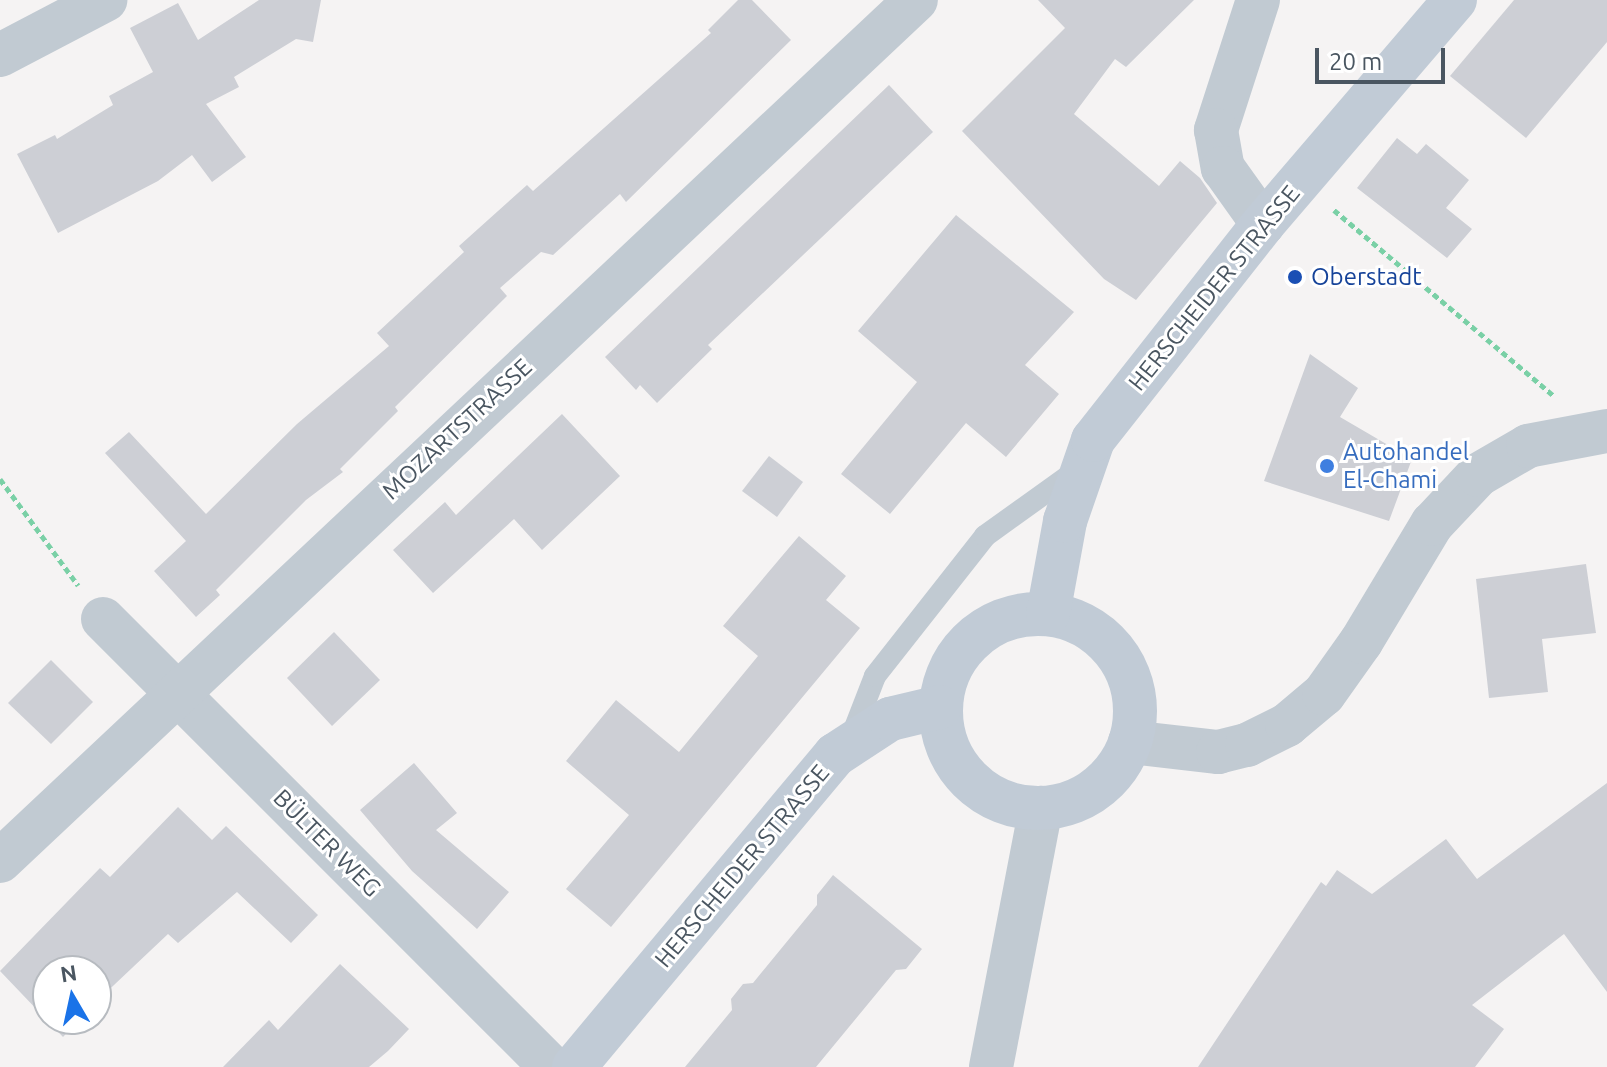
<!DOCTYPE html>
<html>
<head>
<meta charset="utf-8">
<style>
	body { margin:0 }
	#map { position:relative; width:1607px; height:1067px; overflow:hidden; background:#f5f3f3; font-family:Ubuntu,sans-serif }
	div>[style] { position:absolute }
	.building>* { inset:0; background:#cdcfd5 }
	.path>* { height:5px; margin-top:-2.5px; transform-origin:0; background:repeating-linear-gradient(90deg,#7ad0a6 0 6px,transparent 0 10px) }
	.service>* { height:22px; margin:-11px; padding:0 11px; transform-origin:11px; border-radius:11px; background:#c1cad2 }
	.minor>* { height:44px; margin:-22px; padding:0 22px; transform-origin:22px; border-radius:22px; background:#c1cad2 }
	.secondary>* { height:44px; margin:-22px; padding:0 22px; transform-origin:22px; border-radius:22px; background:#c1cbd6 }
	.secondary>.ring { margin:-22px; padding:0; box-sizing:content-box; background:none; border:44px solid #c1cbd6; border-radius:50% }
	.dots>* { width:22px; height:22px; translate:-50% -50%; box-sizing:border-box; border:4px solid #fff; border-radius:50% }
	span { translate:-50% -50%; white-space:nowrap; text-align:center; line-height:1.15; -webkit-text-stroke:6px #fff; paint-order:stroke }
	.transit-label { font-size:24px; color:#164399 }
	.left { translate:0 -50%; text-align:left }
	.street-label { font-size:24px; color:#4a5661 }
	.shop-label { font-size:24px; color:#366cbe }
	.north { position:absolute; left:32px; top:955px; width:80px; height:80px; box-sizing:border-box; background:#fff; border:2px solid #b7bbc0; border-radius:50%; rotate:351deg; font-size:22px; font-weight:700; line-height:32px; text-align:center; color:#4a5661 }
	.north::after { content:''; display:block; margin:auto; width:28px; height:36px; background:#1a73e8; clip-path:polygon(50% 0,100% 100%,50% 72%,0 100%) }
	.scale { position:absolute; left:1315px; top:48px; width:130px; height:36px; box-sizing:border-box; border:4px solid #4a5661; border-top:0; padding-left:10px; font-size:24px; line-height:28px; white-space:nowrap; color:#4a5661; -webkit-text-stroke:6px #fff; paint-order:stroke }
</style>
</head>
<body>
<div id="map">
	<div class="building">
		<div style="clip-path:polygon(259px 0,321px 0,313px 42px,296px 39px,234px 77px,239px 87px,206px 104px,246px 157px,212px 182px,192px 155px,158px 181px,58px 233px,17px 154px,55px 135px,57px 139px,113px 105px,109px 96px,153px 72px,130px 28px,178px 3px,198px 40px)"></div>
		<div style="clip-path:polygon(738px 0,752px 0,791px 40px,626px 202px,620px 194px,553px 255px,541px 252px,500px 288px,507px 296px,395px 407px,398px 411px,340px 469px,343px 472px,306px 500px,216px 590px,220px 595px,196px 617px,154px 571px,186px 541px,105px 453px,129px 432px,206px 514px,297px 424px,389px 346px,377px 333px,464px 252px,459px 246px,527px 185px,533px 191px,711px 33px,708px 30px)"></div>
		<div style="clip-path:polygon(1038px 0,1194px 0,1126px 67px,1115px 59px,1074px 114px,1159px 186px,1180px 161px,1200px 178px,1217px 203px,1136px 300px,1104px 279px,962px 131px,1065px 28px)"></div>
		<div style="clip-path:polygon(1514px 0,1607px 0,1607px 42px,1526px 138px,1450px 76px)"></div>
		<div style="clip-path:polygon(889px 85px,933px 132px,708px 345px,712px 349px,657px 403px,640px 385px,636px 390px,605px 357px)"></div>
		<div style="clip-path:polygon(1397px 138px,1417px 154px,1426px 144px,1469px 180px,1446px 208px,1472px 229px,1447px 258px,1357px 188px)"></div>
		<div style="clip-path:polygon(956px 215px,1074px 312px,1025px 365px,1059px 394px,1006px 457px,966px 423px,890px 514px,841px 474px,917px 382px,858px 331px)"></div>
		<div style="clip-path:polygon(1310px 354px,1358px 388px,1340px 417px,1412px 459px,1389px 521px,1264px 481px)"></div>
		<div style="clip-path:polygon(562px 414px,620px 476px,542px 550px,514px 519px,433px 593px,393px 550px,445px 502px,456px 515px)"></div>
		<div style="clip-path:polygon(769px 456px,803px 482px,777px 517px,742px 491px)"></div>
		<div style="clip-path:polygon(799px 536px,846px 576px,826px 600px,860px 628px,611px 927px,566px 889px,629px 815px,566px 761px,616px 700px,679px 752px,758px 656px,723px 626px)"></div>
		<div style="clip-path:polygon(1586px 564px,1596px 633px,1542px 639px,1548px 692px,1489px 698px,1476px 579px)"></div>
		<div style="clip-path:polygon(334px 632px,380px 680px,332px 726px,287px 678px)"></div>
		<div style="clip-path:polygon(51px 660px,93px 702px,51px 744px,8px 703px)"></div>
		<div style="clip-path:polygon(414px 763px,457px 813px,436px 830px,509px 892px,477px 929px,412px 871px,360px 810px)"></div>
		<div style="clip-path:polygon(1607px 783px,1607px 992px,1564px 934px,1472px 1005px,1504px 1029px,1475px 1067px,1198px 1067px,1321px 882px,1326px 886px,1337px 870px,1372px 894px,1446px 839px,1477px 879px)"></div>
		<div style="clip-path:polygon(178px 807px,212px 840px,226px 826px,318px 915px,291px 943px,237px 892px,178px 943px,168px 934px,96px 1002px,96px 971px,48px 971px,48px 1019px,80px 1019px,63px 1037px,0 971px,100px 868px,110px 877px)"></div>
		<div style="clip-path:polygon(833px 875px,922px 949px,906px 969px,896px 970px,816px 1067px,685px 1067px,732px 1010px,731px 999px,743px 984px,753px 983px,817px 905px,817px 895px)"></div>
		<div style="clip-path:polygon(340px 964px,409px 1029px,388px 1051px,369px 1067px,223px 1067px,269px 1020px,278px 1030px)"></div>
	</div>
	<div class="path">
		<div style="left:1334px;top:210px;width:289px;rotate:40.2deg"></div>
		<div style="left:0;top:479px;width:132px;rotate:53.7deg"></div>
	</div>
	<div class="service">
		<div style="left:851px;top:738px;width:66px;rotate:-68.8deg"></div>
		<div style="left:875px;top:676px;width:178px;rotate:-51.8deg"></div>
		<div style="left:985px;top:536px;width:113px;rotate:-35.7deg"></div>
	</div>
	<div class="minor">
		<div style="left:1258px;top:0;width:137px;rotate:107.9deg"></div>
		<div style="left:1216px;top:130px;width:39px;rotate:80deg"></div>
		<div style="left:1223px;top:168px;width:69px;rotate:54.5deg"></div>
		<div style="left:0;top:55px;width:119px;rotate:-27.6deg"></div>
		<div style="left:103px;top:619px;width:634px;rotate:45deg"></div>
		<div style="left:1130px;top:742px;width:89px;rotate:6.5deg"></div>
		<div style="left:1218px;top:752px;width:30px;rotate:-14deg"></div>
		<div style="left:1247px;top:745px;width:45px;rotate:-26.6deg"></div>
		<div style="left:1287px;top:725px;width:48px;rotate:-40deg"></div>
		<div style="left:1324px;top:694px;width:64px;rotate:-54.6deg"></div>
		<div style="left:1361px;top:642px;width:138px;rotate:-59deg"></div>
		<div style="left:1432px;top:524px;width:67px;rotate:-46.8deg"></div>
		<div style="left:1478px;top:475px;width:58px;rotate:-30.1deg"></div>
		<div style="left:1528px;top:446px;width:80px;rotate:-10.8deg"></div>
		<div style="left:0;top:861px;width:1257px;rotate:-43.23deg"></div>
		<div style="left:991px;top:1067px;width:264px;rotate:-79.1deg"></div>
	</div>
	<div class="secondary">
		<div class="ring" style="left:941px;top:614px;width:150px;height:150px"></div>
		<div style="left:1048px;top:614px;width:95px;rotate:-79.6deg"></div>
		<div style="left:1065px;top:521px;width:86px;rotate:-70.9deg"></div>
		<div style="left:1093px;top:440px;width:275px;rotate:-51.8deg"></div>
		<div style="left:1263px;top:224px;width:295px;rotate:-49.4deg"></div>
		<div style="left:574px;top:1067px;width:407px;rotate:-50.1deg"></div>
		<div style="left:835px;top:755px;width:66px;rotate:-33.2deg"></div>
		<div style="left:890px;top:719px;width:51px;rotate:-13.5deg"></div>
	</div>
	<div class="dots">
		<div style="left:1295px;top:277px;background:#1a4fb4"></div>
		<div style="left:1327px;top:466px;background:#3f7fe0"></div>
	</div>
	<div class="transit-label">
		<span class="left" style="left:1311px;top:277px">Oberstadt</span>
	</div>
	<div class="street-label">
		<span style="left:1214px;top:288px;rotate:-51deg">HERSCHEIDER STRASSE</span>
		<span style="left:457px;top:429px;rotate:-43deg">MOZARTSTRASSE</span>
		<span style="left:327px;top:843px;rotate:45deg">BÜLTER WEG</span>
		<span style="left:742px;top:866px;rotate:-50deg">HERSCHEIDER STRASSE</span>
	</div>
	<div class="shop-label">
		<span class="left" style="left:1343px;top:466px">Autohandel<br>El-Chami</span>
	</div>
	<div class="north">N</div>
	<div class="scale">20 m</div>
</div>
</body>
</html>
